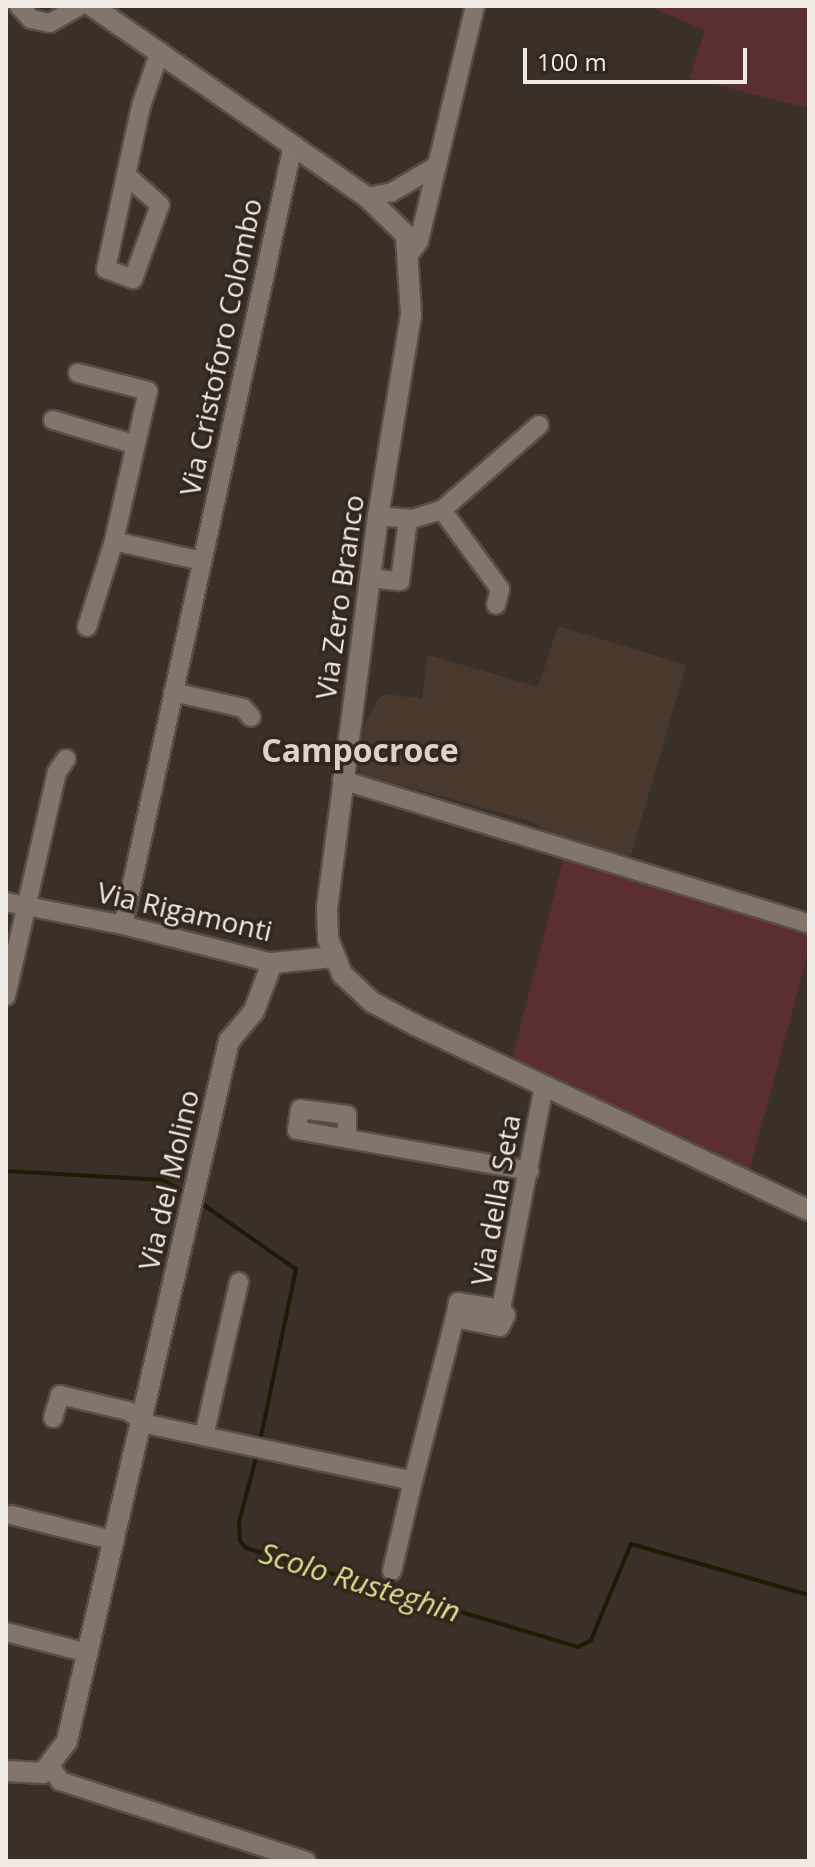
<!DOCTYPE html>
<html>
<head>
<meta charset="utf-8">
<style>
	body { margin:0 }
	#map { position:relative; width:815px; height:1867px; overflow:hidden; background:#3b3028; font-family:"Open Sans",sans-serif }
	div>[style] { position:absolute }
	.built>* { inset:0; background:#49392c }
	.green>* { inset:0; background:#5b2e32 }
	.stream>* { height:4px; margin:-2px; padding:0 2px; transform-origin:2px; border-radius:2px; background:#1d1b03 }
	.roads { filter:drop-shadow(2px 0 #584e47) drop-shadow(-2px 0 #584e47) drop-shadow(0 2px #584e47) drop-shadow(0 -2px #584e47) }
	.street>* { height:18px; margin:-9px; padding:0 9px; transform-origin:9px; border-radius:9px; background:#82766c }
	.secondary>* { height:20px; margin:-10px; padding:0 10px; transform-origin:10px; border-radius:10px; background:#82766c }
	span { translate:-50% -50%; white-space:nowrap; text-align:center; line-height:1.15; -webkit-text-stroke:7px #31271e; paint-order:stroke }
	.street-label { font-size:28px; color:#f0e9e4 }
	.water-label { font-size:30px; color:#dfdd8e; font-style:italic }
	.quarter-label { font-size:32px; color:#e0d2c7; font-weight:700 }
	.frame { position:absolute; inset:0; border:8px solid #f0e9e4; pointer-events:none }
	.scale { position:absolute; left:523px; top:48px; width:224px; height:36px; box-sizing:border-box; border:4px solid #f0e9e4; border-top:0; padding-left:10px; font-size:24px; line-height:28px; white-space:nowrap; color:#f0e9e4; -webkit-text-stroke:6px #31271e; paint-order:stroke }
</style>
</head>
<body>
<div id="map">
	<div class="built">
		<div style="clip-path:polygon(558px 626px,686px 665px,629px 862px,561px 840px,531px 821px,361px 774px,358px 762px,364px 726px,378px 699px,386px 694px,422px 699px,428px 655px,538px 687px)"></div>
	</div>
	<div class="green">
		<div style="clip-path:polygon(648px 6px,809px 8px,809px 108px,690px 78px,705px 30px)"></div>
		<div style="clip-path:polygon(567px 845px,809px 917px,809px 949px,749px 1172px,511px 1063px)"></div>
	</div>
	<div class="stream">
		<div style="left:6px;top:1171px;width:157px;rotate:3.3deg"></div>
		<div style="left:163px;top:1180px;width:29px;rotate:29deg"></div>
		<div style="left:198px;top:1201px;width:119px;rotate:34.8deg"></div>
		<div style="left:296px;top:1269px;width:176px;rotate:101.8deg"></div>
		<div style="left:257px;top:1454px;width:70px;rotate:104.8deg"></div>
		<div style="left:239px;top:1522px;width:19px;rotate:87deg"></div>
		<div style="left:240px;top:1541px;width:9px;rotate:49deg"></div>
		<div style="left:246px;top:1548px;width:346px;rotate:16.6deg"></div>
		<div style="left:578px;top:1647px;width:15px;rotate:-28deg"></div>
		<div style="left:591px;top:1640px;width:104px;rotate:-67.4deg"></div>
		<div style="left:631px;top:1544px;width:185px;rotate:16deg"></div>
	</div>
	<div class="roads">
		<div class="street">
			<div style="left:19px;top:6px;width:18px;rotate:47deg"></div>
			<div style="left:31px;top:19px;width:19px;rotate:12deg"></div>
			<div style="left:50px;top:23px;width:34px;rotate:-30deg"></div>
			<div style="left:126px;top:175px;width:45px;rotate:41.4deg"></div>
			<div style="left:160px;top:205px;width:79px;rotate:110deg"></div>
			<div style="left:133px;top:279px;width:29px;rotate:-160deg"></div>
			<div style="left:106px;top:269px;width:96px;rotate:-78deg"></div>
			<div style="left:126px;top:175px;width:71px;rotate:-77.7deg"></div>
			<div style="left:141px;top:106px;width:58px;rotate:-70.9deg"></div>
			<div style="left:367px;top:197px;width:25px;rotate:-11deg"></div>
			<div style="left:392px;top:192px;width:48px;rotate:-30.3deg"></div>
			<div style="left:410px;top:253px;width:15px;rotate:-53deg"></div>
			<div style="left:419px;top:241px;width:242px;rotate:-76.6deg"></div>
			<div style="left:78px;top:373px;width:72px;rotate:14.4deg"></div>
			<div style="left:148px;top:391px;width:154px;rotate:102.8deg"></div>
			<div style="left:114px;top:541px;width:90px;rotate:12.8deg"></div>
			<div style="left:53px;top:420px;width:84px;rotate:16.7deg"></div>
			<div style="left:442px;top:510px;width:98px;rotate:53.7deg"></div>
			<div style="left:500px;top:589px;width:16px;rotate:104deg"></div>
			<div style="left:378px;top:516px;width:34px;rotate:5deg"></div>
			<div style="left:412px;top:519px;width:31px;rotate:-17deg"></div>
			<div style="left:442px;top:510px;width:129px;rotate:-41.2deg"></div>
			<div style="left:369px;top:578px;width:31px;rotate:6deg"></div>
			<div style="left:400px;top:581px;width:63px;rotate:-82.6deg"></div>
			<div style="left:87px;top:627px;width:90px;rotate:-72.6deg"></div>
			<div style="left:173px;top:692px;width:72px;rotate:12.9deg"></div>
			<div style="left:243px;top:708px;width:12px;rotate:48deg"></div>
			<div style="left:342px;top:780px;width:489px;rotate:17.1deg"></div>
			<div style="left:6px;top:902px;width:119px;rotate:11.1deg"></div>
			<div style="left:123px;top:925px;width:154px;rotate:14.3deg"></div>
			<div style="left:123px;top:925px;width:798px;rotate:-77.7deg"></div>
			<div style="left:6px;top:996px;width:230px;rotate:-77.2deg"></div>
			<div style="left:57px;top:772px;width:16px;rotate:-55deg"></div>
			<div style="left:347px;top:1136px;width:21px;rotate:-90deg"></div>
			<div style="left:347px;top:1115px;width:47px;rotate:-172.7deg"></div>
			<div style="left:300px;top:1109px;width:21px;rotate:98deg"></div>
			<div style="left:297px;top:1130px;width:236px;rotate:10deg"></div>
			<div style="left:501px;top:1309px;width:228px;rotate:-79.1deg"></div>
			<div style="left:455px;top:1318px;width:46px;rotate:11.3deg"></div>
			<div style="left:500px;top:1327px;width:13px;rotate:-63deg"></div>
			<div style="left:506px;top:1315px;width:8px;rotate:-130deg"></div>
			<div style="left:455px;top:1318px;width:16px;rotate:-79deg"></div>
			<div style="left:458px;top:1302px;width:44px;rotate:9.2deg"></div>
			<div style="left:53px;top:1418px;width:24px;rotate:-73deg"></div>
			<div style="left:60px;top:1395px;width:70px;rotate:13.2deg"></div>
			<div style="left:128px;top:1411px;width:23px;rotate:34deg"></div>
			<div style="left:147px;top:1424px;width:272px;rotate:12.1deg"></div>
			<div style="left:413px;top:1481px;width:168px;rotate:-75.6deg"></div>
			<div style="left:204px;top:1436px;width:158px;rotate:-77.2deg"></div>
			<div style="left:11px;top:1515px;width:107px;rotate:14deg"></div>
			<div style="left:392px;top:1571px;width:92px;rotate:-76.9deg"></div>
			<div style="left:6px;top:1632px;width:85px;rotate:14.4deg"></div>
			<div style="left:51px;top:1767px;width:17px;rotate:57deg"></div>
			<div style="left:60px;top:1781px;width:259px;rotate:18deg"></div>
		</div>
		<div class="secondary">
			<div style="left:92px;top:6px;width:335px;rotate:34.8deg"></div>
			<div style="left:367px;top:197px;width:54px;rotate:44.3deg"></div>
			<div style="left:406px;top:235px;width:80px;rotate:86.4deg"></div>
			<div style="left:411px;top:315px;width:204px;rotate:99.3deg"></div>
			<div style="left:378px;top:516px;width:394px;rotate:97.4deg"></div>
			<div style="left:327px;top:907px;width:32px;rotate:88deg"></div>
			<div style="left:328px;top:939px;width:38px;rotate:68deg"></div>
			<div style="left:342px;top:974px;width:41px;rotate:43deg"></div>
			<div style="left:372px;top:1002px;width:49px;rotate:28.1deg"></div>
			<div style="left:415px;top:1025px;width:435px;rotate:25.2deg"></div>
			<div style="left:6px;top:1771px;width:37px;rotate:3deg"></div>
			<div style="left:43px;top:1773px;width:40px;rotate:-53deg"></div>
			<div style="left:67px;top:1741px;width:719px;rotate:-76.97deg"></div>
			<div style="left:229px;top:1041px;width:39px;rotate:-50deg"></div>
			<div style="left:254px;top:1011px;width:51px;rotate:-69.4deg"></div>
			<div style="left:272px;top:963px;width:61px;rotate:-5.6deg"></div>
		</div>
	</div>
	<div class="street-label">
		<span style="left:220px;top:347px;rotate:-78deg">Via Cristoforo Colombo</span>
		<span style="left:339px;top:597px;rotate:-82deg">Via Zero Branco</span>
		<span style="left:185px;top:911px;rotate:13deg">Via Rigamonti</span>
		<span style="left:168px;top:1180px;rotate:-77deg">Via del Molino</span>
		<span style="left:495px;top:1200px;rotate:-80deg">Via della Seta</span>
	</div>
	<div class="water-label">
		<span style="left:360px;top:1582px;rotate:17deg">Scolo Rusteghin</span>
	</div>
	<div class="quarter-label">
		<span style="left:360px;top:750px">Campocroce</span>
	</div>
	<div class="frame"></div>
	<div class="scale">100 m</div>
</div>
</body>
</html>
